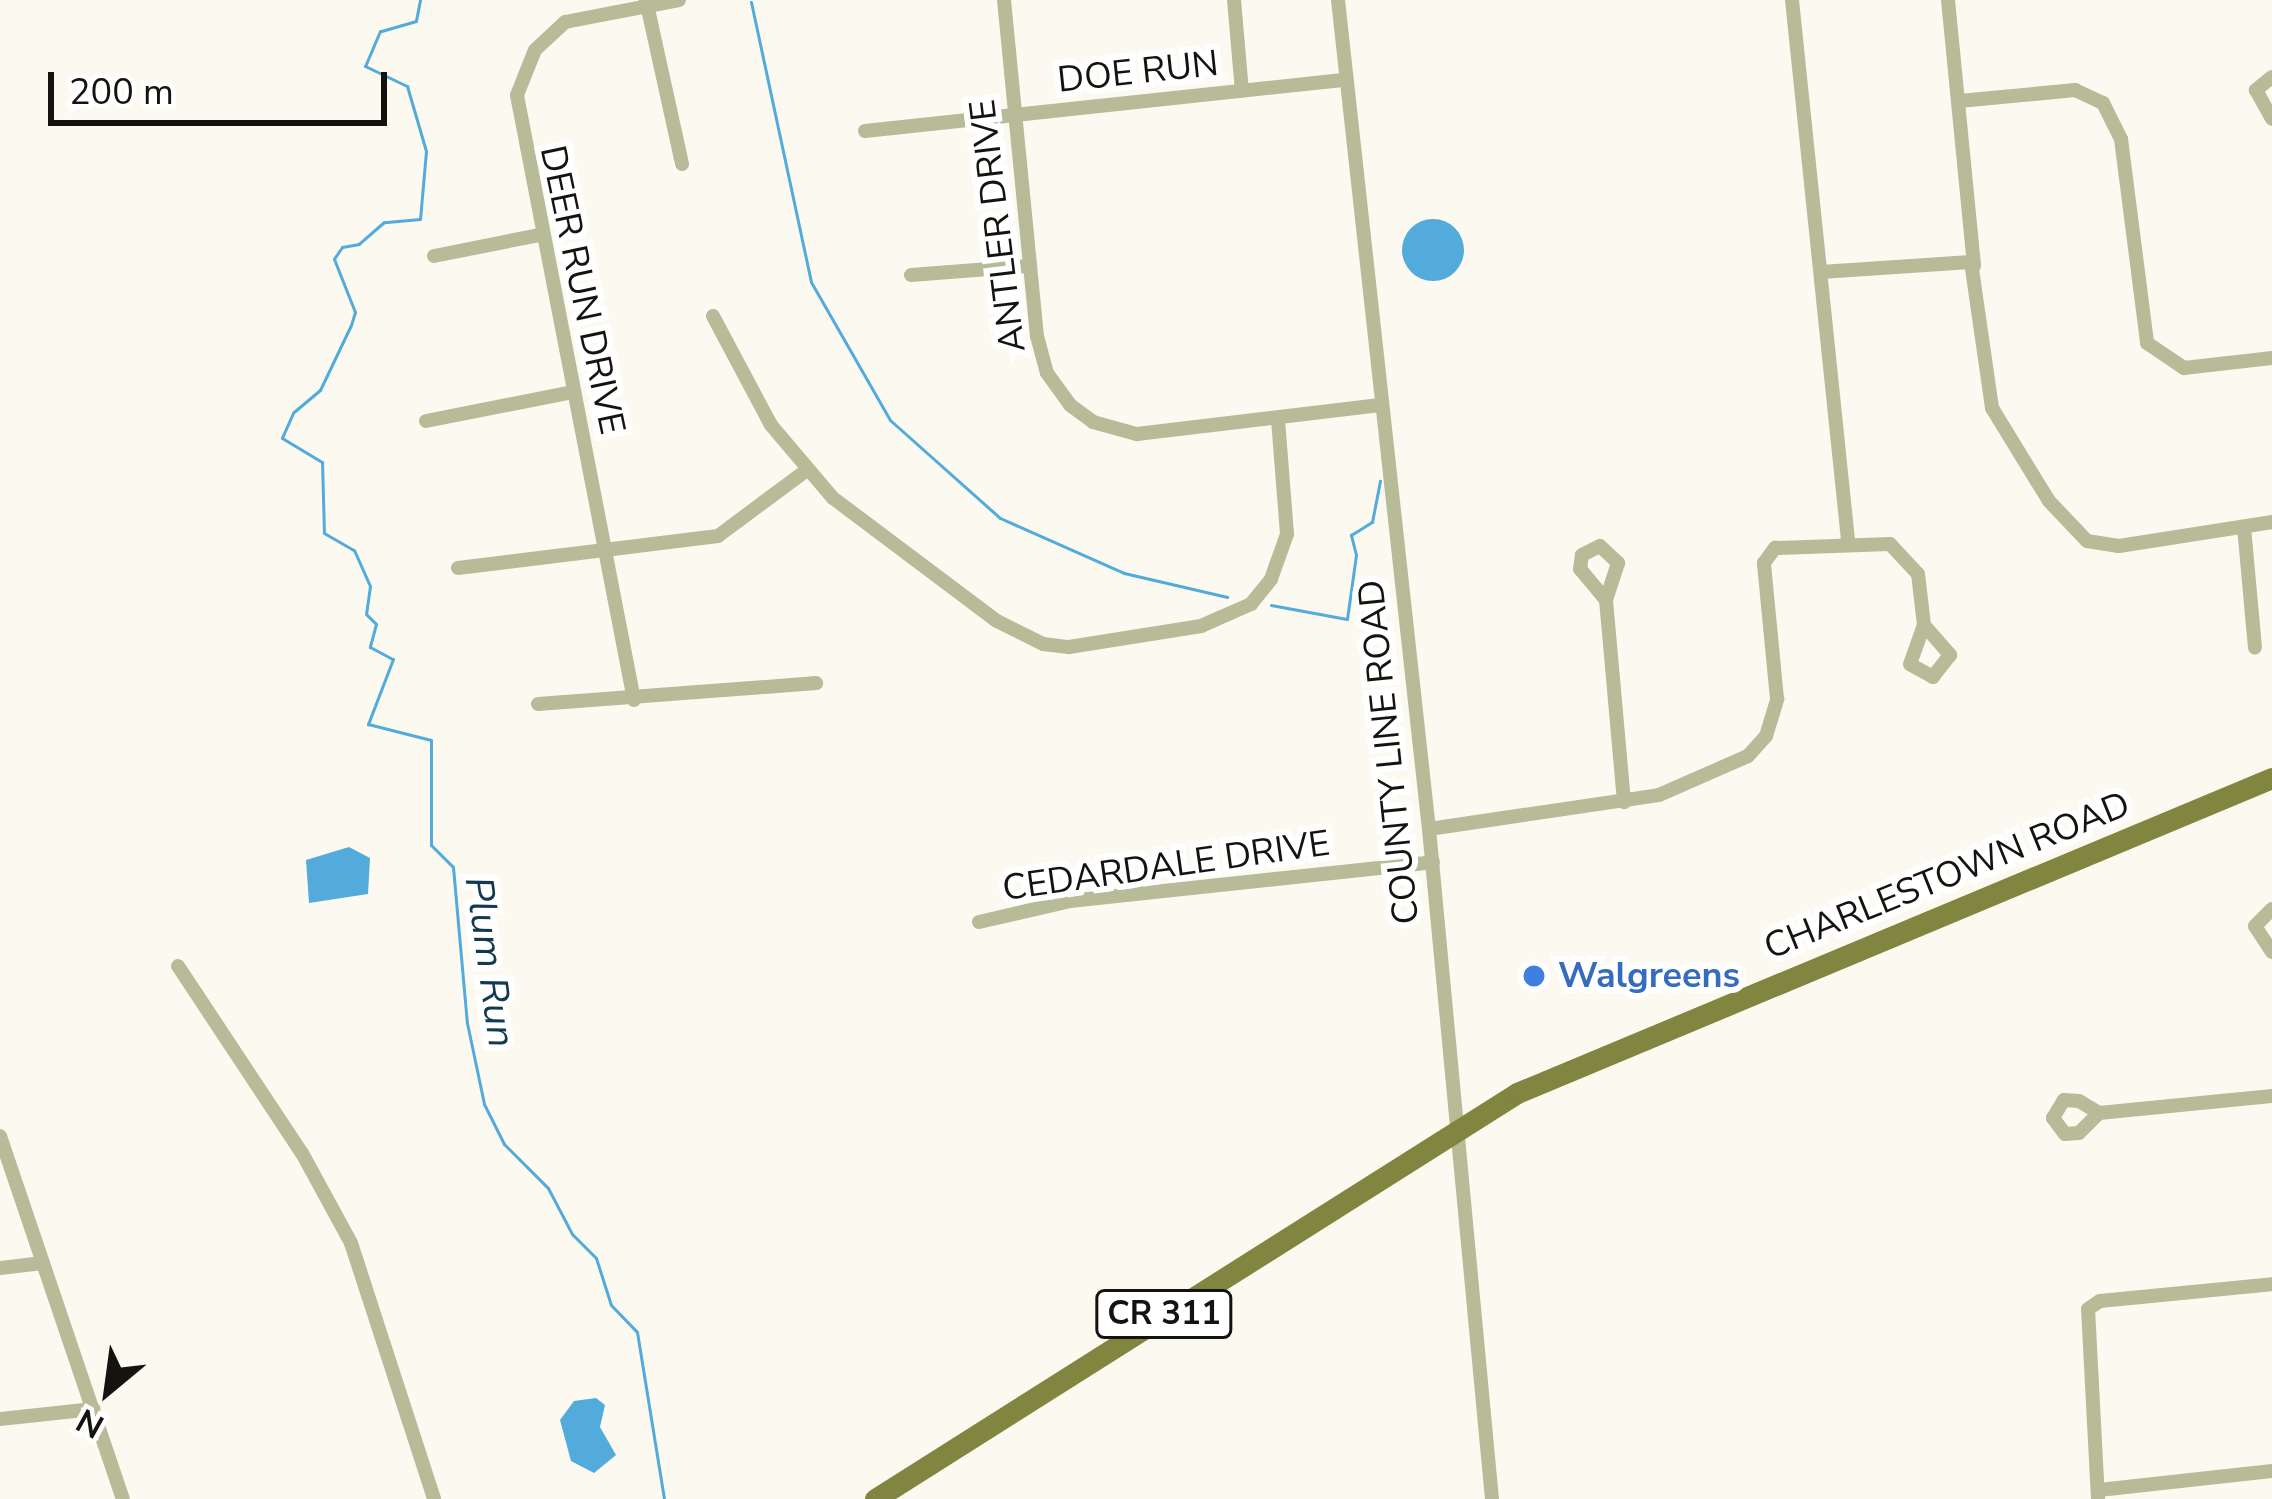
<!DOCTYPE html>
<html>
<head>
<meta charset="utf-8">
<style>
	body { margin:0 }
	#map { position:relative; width:2272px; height:1499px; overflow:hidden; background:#fcfaf0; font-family:"Nunito Sans",sans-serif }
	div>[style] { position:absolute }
	.water>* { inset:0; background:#53abdc }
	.round { border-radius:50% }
	.stream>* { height:3px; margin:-1.5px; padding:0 1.5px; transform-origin:1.5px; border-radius:1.5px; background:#53abdc }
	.minor>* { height:14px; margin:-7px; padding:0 7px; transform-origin:7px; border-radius:7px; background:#b7bb97 }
	.primary>* { height:21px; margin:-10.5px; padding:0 10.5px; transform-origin:10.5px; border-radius:10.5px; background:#80853f }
	.dots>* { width:33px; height:33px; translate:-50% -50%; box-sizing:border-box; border:6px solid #fff; border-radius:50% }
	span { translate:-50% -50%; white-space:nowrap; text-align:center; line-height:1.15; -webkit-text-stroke:12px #fff; paint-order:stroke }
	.shield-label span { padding:3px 9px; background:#fff; border:3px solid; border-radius:9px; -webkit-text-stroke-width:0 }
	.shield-label { font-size:33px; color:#141310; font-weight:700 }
	.street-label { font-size:36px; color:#141310 }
	.shop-label { font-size:36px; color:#366cbe; font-weight:700 }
	.left { translate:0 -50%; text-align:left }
	.water-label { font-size:39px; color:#13394e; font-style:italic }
	.north { position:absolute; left:48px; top:1331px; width:120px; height:120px; -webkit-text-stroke:9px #fff; paint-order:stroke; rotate:209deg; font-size:33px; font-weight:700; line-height:48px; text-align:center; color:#141310 }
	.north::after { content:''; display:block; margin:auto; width:42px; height:54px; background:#141310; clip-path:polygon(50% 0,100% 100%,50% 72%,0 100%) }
	.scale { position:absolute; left:48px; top:72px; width:339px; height:54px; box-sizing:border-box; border:6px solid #141310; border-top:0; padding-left:15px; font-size:36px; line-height:42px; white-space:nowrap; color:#141310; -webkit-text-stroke:9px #fff; paint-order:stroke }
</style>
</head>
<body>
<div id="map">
	<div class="water">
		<div class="round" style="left:1402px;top:219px;width:62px;height:62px"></div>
		<div style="clip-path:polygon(349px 847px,370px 858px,368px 894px,309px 903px,306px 860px)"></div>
		<div style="clip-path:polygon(596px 1398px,605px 1405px,600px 1427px,616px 1455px,594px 1473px,571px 1461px,560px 1420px,574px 1401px)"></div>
	</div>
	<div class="stream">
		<div style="left:420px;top:0;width:21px;rotate:101deg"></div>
		<div style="left:416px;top:21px;width:37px;rotate:164deg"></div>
		<div style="left:380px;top:31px;width:38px;rotate:113deg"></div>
		<div style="left:365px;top:66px;width:47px;rotate:25.5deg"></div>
		<div style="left:407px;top:86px;width:68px;rotate:73.7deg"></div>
		<div style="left:426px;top:151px;width:68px;rotate:95deg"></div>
		<div style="left:420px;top:219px;width:36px;rotate:175deg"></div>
		<div style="left:384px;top:222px;width:33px;rotate:139deg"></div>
		<div style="left:359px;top:244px;width:17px;rotate:170deg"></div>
		<div style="left:342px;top:247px;width:14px;rotate:124deg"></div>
		<div style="left:334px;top:259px;width:57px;rotate:68.4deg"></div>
		<div style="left:355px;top:312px;width:14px;rotate:107deg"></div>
		<div style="left:351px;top:325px;width:72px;rotate:115.5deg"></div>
		<div style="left:320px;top:390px;width:35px;rotate:140deg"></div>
		<div style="left:293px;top:413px;width:27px;rotate:114deg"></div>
		<div style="left:282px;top:438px;width:47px;rotate:31deg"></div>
		<div style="left:322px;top:462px;width:71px;rotate:88.4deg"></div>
		<div style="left:324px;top:533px;width:34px;rotate:30deg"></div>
		<div style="left:354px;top:550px;width:39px;rotate:66deg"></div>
		<div style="left:370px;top:586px;width:28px;rotate:98deg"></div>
		<div style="left:366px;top:614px;width:14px;rotate:45deg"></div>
		<div style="left:376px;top:624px;width:24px;rotate:105deg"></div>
		<div style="left:370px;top:647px;width:26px;rotate:28deg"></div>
		<div style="left:393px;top:659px;width:70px;rotate:111deg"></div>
		<div style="left:368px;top:724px;width:65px;rotate:14.3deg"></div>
		<div style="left:431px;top:740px;width:105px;rotate:90deg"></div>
		<div style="left:431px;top:845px;width:31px;rotate:45deg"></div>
		<div style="left:453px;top:867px;width:157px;rotate:84.9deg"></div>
		<div style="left:467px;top:1023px;width:83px;rotate:78.1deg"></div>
		<div style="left:484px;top:1104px;width:45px;rotate:63.4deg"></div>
		<div style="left:504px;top:1144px;width:62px;rotate:45deg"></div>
		<div style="left:548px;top:1188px;width:52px;rotate:62.4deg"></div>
		<div style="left:572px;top:1234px;width:34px;rotate:45deg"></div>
		<div style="left:596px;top:1258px;width:49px;rotate:72.3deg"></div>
		<div style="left:611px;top:1305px;width:37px;rotate:46deg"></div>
		<div style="left:637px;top:1332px;width:169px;rotate:80.8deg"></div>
		<div style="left:751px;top:2px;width:286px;rotate:77.9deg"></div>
		<div style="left:811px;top:282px;width:159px;rotate:60.2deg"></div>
		<div style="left:890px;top:420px;width:147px;rotate:41.7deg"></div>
		<div style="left:1000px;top:518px;width:136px;rotate:23.9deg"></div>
		<div style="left:1124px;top:573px;width:106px;rotate:13.1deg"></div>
		<div style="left:1271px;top:605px;width:77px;rotate:10.4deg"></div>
		<div style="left:1347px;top:619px;width:65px;rotate:-82deg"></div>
		<div style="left:1356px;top:555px;width:21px;rotate:-104deg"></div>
		<div style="left:1351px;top:535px;width:25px;rotate:-32deg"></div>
		<div style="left:1372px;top:522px;width:42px;rotate:-79deg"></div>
	</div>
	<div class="minor">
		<div style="left:646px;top:0;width:168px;rotate:77.6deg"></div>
		<div style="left:1004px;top:0;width:338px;rotate:84.4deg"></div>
		<div style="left:1037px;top:336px;width:38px;rotate:75deg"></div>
		<div style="left:1047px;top:373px;width:39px;rotate:54deg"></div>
		<div style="left:1070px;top:405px;width:29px;rotate:36deg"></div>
		<div style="left:1093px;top:422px;width:46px;rotate:15.3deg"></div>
		<div style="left:1137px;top:434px;width:247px;rotate:-6.8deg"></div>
		<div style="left:1234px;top:0;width:91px;rotate:85deg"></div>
		<div style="left:1338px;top:0;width:834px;rotate:83.74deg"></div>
		<div style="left:1429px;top:829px;width:673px;rotate:84.63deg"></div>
		<div style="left:1792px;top:0;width:543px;rotate:84.08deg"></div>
		<div style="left:1948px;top:0;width:267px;rotate:84.4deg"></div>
		<div style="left:2272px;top:77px;width:21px;rotate:141deg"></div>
		<div style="left:2256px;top:90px;width:33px;rotate:61deg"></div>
		<div style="left:1959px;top:101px;width:117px;rotate:-5.4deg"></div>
		<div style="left:2075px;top:90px;width:31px;rotate:25deg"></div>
		<div style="left:2103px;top:103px;width:40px;rotate:63.4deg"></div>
		<div style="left:2121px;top:139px;width:206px;rotate:82.7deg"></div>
		<div style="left:2147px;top:343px;width:45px;rotate:34deg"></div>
		<div style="left:2184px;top:368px;width:89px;rotate:-6.5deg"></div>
		<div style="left:865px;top:131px;width:483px;rotate:-6.1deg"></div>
		<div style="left:434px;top:256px;width:107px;rotate:-11.3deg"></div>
		<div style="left:1821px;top:272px;width:150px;rotate:-3.8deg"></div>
		<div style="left:1971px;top:262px;width:148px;rotate:81.8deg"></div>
		<div style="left:1992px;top:408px;width:109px;rotate:58.5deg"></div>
		<div style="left:2049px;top:501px;width:55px;rotate:46.5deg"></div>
		<div style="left:2087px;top:541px;width:32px;rotate:9deg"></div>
		<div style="left:2119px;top:546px;width:155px;rotate:-8.9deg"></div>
		<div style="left:911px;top:275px;width:118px;rotate:-4.4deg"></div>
		<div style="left:713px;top:316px;width:123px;rotate:62deg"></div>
		<div style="left:771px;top:425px;width:96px;rotate:49.7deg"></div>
		<div style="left:833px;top:498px;width:205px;rotate:36.9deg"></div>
		<div style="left:997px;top:621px;width:51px;rotate:26.6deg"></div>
		<div style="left:1043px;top:644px;width:26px;rotate:7deg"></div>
		<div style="left:1069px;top:647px;width:134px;rotate:-9deg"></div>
		<div style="left:1201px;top:626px;width:55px;rotate:-23.7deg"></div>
		<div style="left:1251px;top:604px;width:32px;rotate:-51deg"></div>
		<div style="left:1271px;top:579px;width:48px;rotate:-70.4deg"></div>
		<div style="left:1287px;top:534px;width:115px;rotate:-94.5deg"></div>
		<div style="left:426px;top:421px;width:149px;rotate:-11.2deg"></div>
		<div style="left:2244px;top:527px;width:121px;rotate:84.8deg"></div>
		<div style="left:1600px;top:546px;width:25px;rotate:43deg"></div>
		<div style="left:1618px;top:563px;width:39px;rotate:108deg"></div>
		<div style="left:1606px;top:600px;width:40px;rotate:-130deg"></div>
		<div style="left:1580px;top:569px;width:14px;rotate:-82deg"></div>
		<div style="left:1582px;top:555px;width:20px;rotate:-27deg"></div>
		<div style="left:458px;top:568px;width:262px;rotate:-7deg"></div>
		<div style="left:718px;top:536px;width:111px;rotate:-36.6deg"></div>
		<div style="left:1606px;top:600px;width:203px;rotate:84.9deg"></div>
		<div style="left:1924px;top:625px;width:40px;rotate:49deg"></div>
		<div style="left:1950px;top:655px;width:28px;rotate:128deg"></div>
		<div style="left:1933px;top:677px;width:26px;rotate:-151deg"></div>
		<div style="left:1910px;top:664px;width:41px;rotate:-70.3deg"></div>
		<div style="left:634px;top:700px;width:616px;rotate:-100.95deg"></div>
		<div style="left:517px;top:95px;width:48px;rotate:-68.2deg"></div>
		<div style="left:535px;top:50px;width:41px;rotate:-43deg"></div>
		<div style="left:565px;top:22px;width:116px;rotate:-10.9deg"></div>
		<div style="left:538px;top:704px;width:279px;rotate:-4.3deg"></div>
		<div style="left:1429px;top:829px;width:232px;rotate:-8.4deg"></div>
		<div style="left:1659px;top:795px;width:97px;rotate:-23.7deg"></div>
		<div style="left:1748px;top:756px;width:27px;rotate:-48deg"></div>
		<div style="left:1766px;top:736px;width:39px;rotate:-73deg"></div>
		<div style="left:1777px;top:699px;width:137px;rotate:-95.5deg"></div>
		<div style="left:1764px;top:563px;width:19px;rotate:-54deg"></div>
		<div style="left:1775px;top:548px;width:115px;rotate:-2deg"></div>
		<div style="left:1890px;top:544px;width:41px;rotate:47deg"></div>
		<div style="left:1918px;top:574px;width:51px;rotate:83.3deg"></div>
		<div style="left:2272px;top:909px;width:24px;rotate:135deg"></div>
		<div style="left:2255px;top:926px;width:31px;rotate:57deg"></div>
		<div style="left:979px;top:922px;width:93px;rotate:-13deg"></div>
		<div style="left:1070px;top:901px;width:365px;rotate:-6.1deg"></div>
		<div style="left:178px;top:966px;width:224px;rotate:56.5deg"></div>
		<div style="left:302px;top:1153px;width:102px;rotate:61.4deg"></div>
		<div style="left:351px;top:1243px;width:269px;rotate:72deg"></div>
		<div style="left:2064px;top:1100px;width:15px;rotate:4deg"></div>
		<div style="left:2079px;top:1101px;width:23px;rotate:31deg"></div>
		<div style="left:2099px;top:1113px;width:28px;rotate:135deg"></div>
		<div style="left:2079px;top:1133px;width:14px;rotate:176deg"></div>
		<div style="left:2065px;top:1134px;width:20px;rotate:-127deg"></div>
		<div style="left:2053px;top:1118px;width:21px;rotate:-59deg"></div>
		<div style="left:2099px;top:1113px;width:174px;rotate:-5.6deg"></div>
		<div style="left:0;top:1136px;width:383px;rotate:71.3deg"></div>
		<div style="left:0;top:1268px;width:43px;rotate:-6.6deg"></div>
		<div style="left:0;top:1419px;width:94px;rotate:-6.1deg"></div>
		<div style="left:2099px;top:1490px;width:174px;rotate:-6.3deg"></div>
		<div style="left:2098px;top:1499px;width:190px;rotate:-93deg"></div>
		<div style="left:2088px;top:1309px;width:14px;rotate:-34deg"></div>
		<div style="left:2100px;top:1301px;width:173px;rotate:-5.6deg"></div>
	</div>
	<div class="primary">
		<div style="left:875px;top:1499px;width:760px;rotate:-32.31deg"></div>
		<div style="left:1517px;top:1093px;width:818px;rotate:-22.65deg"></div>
	</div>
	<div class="dots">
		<div style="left:1534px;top:976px;background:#3f7fe0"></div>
	</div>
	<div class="shield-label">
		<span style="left:1164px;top:1314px">CR 311</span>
	</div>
	<div class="street-label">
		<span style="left:1138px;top:72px;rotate:-6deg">DOE RUN</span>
		<span style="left:998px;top:226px;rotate:-97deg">ANTLER DRIVE</span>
		<span style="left:582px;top:290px;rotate:78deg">DEER RUN DRIVE</span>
		<span style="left:1389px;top:752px;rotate:-96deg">COUNTY LINE ROAD</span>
		<span style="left:1166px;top:866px;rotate:-8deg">CEDARDALE DRIVE</span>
		<span style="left:1947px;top:876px;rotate:-22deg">CHARLESTOWN ROAD</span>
	</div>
	<div class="shop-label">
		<span class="left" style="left:1558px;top:976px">Walgreens</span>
	</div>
	<div class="water-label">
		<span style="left:489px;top:962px;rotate:82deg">Plum Run</span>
	</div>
	<div class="north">N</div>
	<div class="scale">200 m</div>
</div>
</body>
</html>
